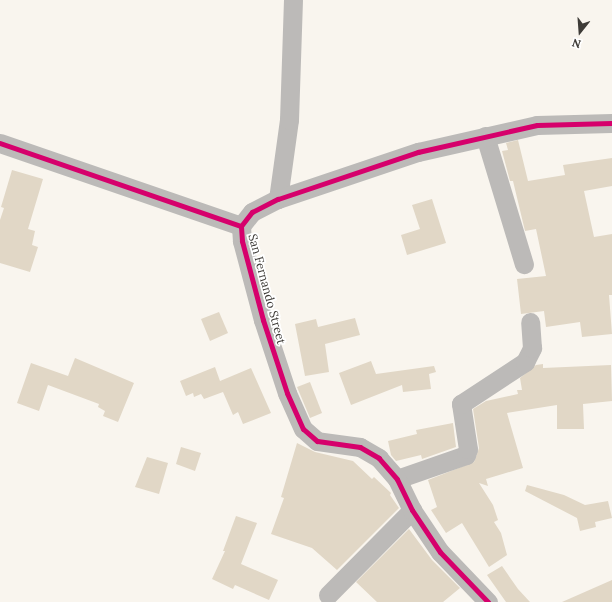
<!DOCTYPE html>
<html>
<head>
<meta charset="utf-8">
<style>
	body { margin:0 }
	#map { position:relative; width:612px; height:602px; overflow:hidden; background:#f9f5ee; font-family:Lora,serif }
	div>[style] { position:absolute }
	.building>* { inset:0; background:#e1d7c6 }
	.street>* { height:19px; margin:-9.5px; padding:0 9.5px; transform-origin:9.5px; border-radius:9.5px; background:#bcbab8 }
	.cycleway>* { height:5px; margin:-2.5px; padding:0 2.5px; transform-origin:2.5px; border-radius:2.5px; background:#d6006c }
	span { translate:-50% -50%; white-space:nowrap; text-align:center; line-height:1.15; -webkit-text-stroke:3.5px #fff; paint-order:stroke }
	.street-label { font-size:12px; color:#3e3b37 }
	.north { position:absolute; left:560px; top:12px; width:40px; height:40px; -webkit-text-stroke:3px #fff; paint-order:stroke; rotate:197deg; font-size:11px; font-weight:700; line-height:16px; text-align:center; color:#3e3b37 }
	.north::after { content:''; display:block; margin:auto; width:14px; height:18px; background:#3e3b37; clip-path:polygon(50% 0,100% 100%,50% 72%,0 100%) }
</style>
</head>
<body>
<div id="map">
	<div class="building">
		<div style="clip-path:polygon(518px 140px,528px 181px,565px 175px,563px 165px,612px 158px,612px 186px,584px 191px,594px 237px,612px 234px,612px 295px,609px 295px,612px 334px,582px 337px,580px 322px,546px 327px,544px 311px,521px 314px,517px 279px,546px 276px,536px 229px,525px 231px,513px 181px,510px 181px,502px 151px,508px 150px,506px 143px)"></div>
		<div style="clip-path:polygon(12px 170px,43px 179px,28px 229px,35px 231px,32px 245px,38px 247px,30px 272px,0 263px,0 220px,4px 208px,1px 207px)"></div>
		<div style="clip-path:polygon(432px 199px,446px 243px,407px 255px,401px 235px,420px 229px,412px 205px)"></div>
		<div style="clip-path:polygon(219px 312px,228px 333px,210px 341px,201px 319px)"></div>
		<div style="clip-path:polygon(355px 318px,360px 335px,325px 344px,329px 372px,305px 376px,295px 324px,316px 319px,318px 327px)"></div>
		<div style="clip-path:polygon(75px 358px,134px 383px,118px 422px,103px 416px,105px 411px,98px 407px,99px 404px,48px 385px,39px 411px,17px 403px,31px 363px,68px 376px)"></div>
		<div style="clip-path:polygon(371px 361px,376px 374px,434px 366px,436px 372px,429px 374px,431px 389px,403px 392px,402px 385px,351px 405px,339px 373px)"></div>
		<div style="clip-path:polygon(543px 364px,543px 368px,611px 365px,612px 401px,583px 404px,584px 429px,557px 429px,557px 405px,507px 413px,523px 468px,486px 479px,488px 486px,479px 483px,493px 505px,498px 520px,494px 522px,501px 533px,507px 555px,489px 567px,462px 523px,446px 533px,431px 510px,437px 507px,428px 480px,474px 462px,479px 448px,473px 409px,486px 401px,518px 394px,517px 390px,522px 390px,520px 378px,536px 365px)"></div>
		<div style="clip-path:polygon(215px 367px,220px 381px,251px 368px,271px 413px,243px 424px,238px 412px,233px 415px,223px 392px,204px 399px,201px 394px,194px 397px,193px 393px,186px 396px,180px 381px)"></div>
		<div style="clip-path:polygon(310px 382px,322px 413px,310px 418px,297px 387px)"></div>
		<div style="clip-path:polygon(453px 423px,456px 447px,422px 459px,421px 455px,396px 461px,391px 455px,388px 441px,417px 434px,416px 430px)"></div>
		<div style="clip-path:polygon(297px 443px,315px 452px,353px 461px,372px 479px,374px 477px,391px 493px,390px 495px,399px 508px,337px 570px,312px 548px,271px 534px,284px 498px,281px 497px)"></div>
		<div style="clip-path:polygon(181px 447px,201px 453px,195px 471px,176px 464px)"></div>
		<div style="clip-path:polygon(147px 457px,168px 463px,159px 494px,135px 487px)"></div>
		<div style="clip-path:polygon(527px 485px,564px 495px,585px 505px,608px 501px,612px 518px,595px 522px,596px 527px,580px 531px,577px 518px,525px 491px)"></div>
		<div style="clip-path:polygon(236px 516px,257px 523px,241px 564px,278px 580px,269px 600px,235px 585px,233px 589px,212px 579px,225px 551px,223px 551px)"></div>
		<div style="clip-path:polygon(409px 529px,432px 560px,460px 588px,443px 602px,377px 602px,356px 582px)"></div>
		<div style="clip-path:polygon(502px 566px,518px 589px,530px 602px,506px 602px,487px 575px)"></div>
		<div style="clip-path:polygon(612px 580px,612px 602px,562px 602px)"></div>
	</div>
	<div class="street">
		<div style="left:485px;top:136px;width:134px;rotate:73.1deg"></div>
		<div style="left:0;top:143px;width:255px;rotate:19deg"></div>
		<div style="left:278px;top:199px;width:80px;rotate:-82.1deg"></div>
		<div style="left:289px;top:120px;width:120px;rotate:-88.1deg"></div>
		<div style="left:397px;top:479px;width:73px;rotate:-19.2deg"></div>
		<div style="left:466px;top:455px;width:6px;rotate:-72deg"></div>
		<div style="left:468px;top:449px;width:46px;rotate:-98.8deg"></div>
		<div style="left:461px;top:404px;width:77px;rotate:-33.3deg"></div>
		<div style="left:525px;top:362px;width:16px;rotate:-63deg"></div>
		<div style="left:532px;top:348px;width:26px;rotate:-94deg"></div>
		<div style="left:328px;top:595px;width:120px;rotate:-45.3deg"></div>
		<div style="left:488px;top:602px;width:69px;rotate:-133.8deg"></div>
		<div style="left:440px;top:552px;width:50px;rotate:-123.7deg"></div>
		<div style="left:412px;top:510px;width:34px;rotate:-116deg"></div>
		<div style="left:397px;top:479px;width:28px;rotate:-131deg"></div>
		<div style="left:379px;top:458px;width:22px;rotate:-150deg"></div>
		<div style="left:360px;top:447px;width:43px;rotate:-172.1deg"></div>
		<div style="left:317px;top:441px;width:18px;rotate:-139deg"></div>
		<div style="left:303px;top:429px;width:39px;rotate:-114deg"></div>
		<div style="left:287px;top:393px;width:77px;rotate:-108.2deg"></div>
		<div style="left:263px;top:320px;width:82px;rotate:-104.9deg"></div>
		<div style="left:242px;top:241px;width:15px;rotate:-94deg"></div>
		<div style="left:241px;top:226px;width:18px;rotate:-52deg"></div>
		<div style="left:252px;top:212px;width:29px;rotate:-27deg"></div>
		<div style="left:278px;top:199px;width:148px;rotate:-18.6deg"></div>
		<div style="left:418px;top:152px;width:122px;rotate:-12.8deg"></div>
		<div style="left:537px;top:125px;width:75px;rotate:-1.5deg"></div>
	</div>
	<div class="cycleway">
		<div style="left:0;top:143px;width:255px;rotate:19deg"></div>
		<div style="left:488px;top:602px;width:69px;rotate:-133.8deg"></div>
		<div style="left:440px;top:552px;width:50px;rotate:-123.7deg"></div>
		<div style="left:412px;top:510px;width:34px;rotate:-116deg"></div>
		<div style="left:397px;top:479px;width:28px;rotate:-131deg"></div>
		<div style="left:379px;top:458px;width:22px;rotate:-150deg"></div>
		<div style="left:360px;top:447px;width:43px;rotate:-172.1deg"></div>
		<div style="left:317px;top:441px;width:18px;rotate:-139deg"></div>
		<div style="left:303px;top:429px;width:39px;rotate:-114deg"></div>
		<div style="left:287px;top:393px;width:77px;rotate:-108.2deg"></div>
		<div style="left:263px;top:320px;width:82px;rotate:-104.9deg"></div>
		<div style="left:242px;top:241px;width:15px;rotate:-94deg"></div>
		<div style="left:241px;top:226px;width:18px;rotate:-52deg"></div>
		<div style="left:252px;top:212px;width:29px;rotate:-27deg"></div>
		<div style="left:278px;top:199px;width:148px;rotate:-18.6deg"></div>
		<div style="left:418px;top:152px;width:122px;rotate:-12.8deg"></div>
		<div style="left:537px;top:125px;width:75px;rotate:-1.5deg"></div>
	</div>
	<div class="street-label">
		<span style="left:267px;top:289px;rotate:75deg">San Fernando Street</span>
	</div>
	<div class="north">N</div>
</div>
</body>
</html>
